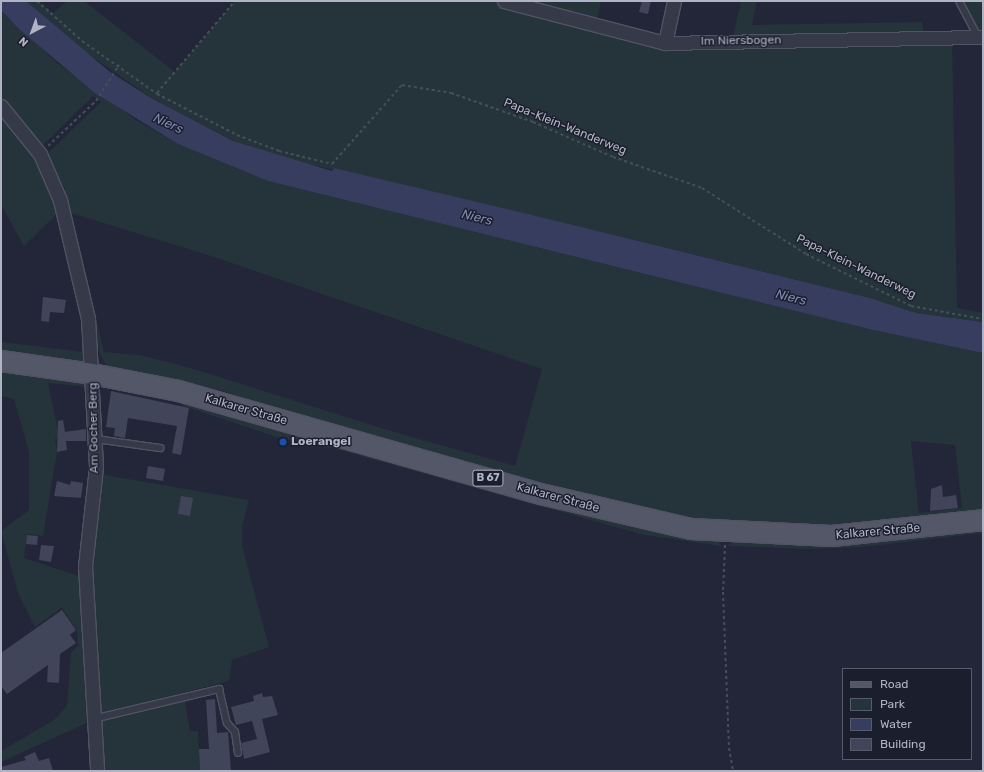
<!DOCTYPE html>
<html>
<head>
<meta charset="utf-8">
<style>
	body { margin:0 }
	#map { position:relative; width:984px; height:772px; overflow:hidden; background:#222638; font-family:Rubik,sans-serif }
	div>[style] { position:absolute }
	.green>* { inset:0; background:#25333a }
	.water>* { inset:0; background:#373d5e }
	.building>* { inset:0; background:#414559 }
	.path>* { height:2px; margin-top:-1px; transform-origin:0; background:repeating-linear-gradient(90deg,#424f56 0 3px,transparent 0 6px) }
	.roads { filter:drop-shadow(1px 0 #505363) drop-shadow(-1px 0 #505363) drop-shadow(0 1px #505363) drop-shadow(0 -1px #505363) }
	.lane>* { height:6px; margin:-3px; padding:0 3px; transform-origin:3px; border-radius:3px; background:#363948 }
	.street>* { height:13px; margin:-6.5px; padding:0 6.5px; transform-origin:6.5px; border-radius:6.5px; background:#363948 }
	.primary>* { height:20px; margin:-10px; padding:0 10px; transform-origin:10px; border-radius:10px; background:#545768 }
	.dots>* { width:11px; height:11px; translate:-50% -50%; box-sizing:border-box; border:2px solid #1b1e2d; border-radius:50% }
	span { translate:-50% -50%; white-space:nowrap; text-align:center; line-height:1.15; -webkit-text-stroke:3px #1b1e2d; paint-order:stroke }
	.shield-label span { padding:1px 3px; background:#1b1e2d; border:1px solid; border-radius:3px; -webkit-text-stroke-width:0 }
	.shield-label { font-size:11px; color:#b0b3c4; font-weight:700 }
	.street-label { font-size:12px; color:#b0b3c4 }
	.poi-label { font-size:12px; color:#b0b3c4; font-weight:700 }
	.left { translate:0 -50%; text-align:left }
	.water-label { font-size:13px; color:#818ab0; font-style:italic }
	.frame { position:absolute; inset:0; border:2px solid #b0b3c4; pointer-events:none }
	.legend { position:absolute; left:842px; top:668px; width:130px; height:92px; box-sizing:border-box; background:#1b1e2d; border:1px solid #575a69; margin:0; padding:5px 7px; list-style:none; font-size:12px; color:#b0b3c4 }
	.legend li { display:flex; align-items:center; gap:8px; height:20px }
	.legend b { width:20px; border:1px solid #575a69 }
	.north { position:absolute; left:12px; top:12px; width:40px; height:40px; -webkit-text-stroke:3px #1b1e2d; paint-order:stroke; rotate:221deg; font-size:11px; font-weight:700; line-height:16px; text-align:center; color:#b0b3c4 }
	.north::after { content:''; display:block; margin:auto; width:14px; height:18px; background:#b0b3c4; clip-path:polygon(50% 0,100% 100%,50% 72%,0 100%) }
</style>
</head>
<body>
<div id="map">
	<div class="green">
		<div style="clip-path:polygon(26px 1px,37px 1px,53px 13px,67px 1px,84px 1px,175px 72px,235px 1px,601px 1px,596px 25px,665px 43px,732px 42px,741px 1px,757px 1px,752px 25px,922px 22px,925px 38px,952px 38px,957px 308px,983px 313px,983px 322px,916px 313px,870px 298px,553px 220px,278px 157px,233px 141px,151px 98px,73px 43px)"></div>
		<div style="clip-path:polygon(959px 1px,983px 1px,983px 37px,978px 37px)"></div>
		<div style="clip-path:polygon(evenodd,1px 10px,57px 63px,136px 120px,178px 144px,268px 181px,873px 330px,983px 353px,983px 514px,886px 525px,763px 529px,649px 515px,275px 410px,221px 390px,197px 389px,109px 370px,99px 352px,76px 261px,63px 199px,65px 189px,46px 155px,101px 102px,93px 96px,41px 147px,1px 98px,1px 10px,71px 213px,211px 256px,542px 369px,515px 466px,391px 431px,194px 369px,140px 355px,104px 352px,71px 213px,1px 10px,911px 441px,955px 445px,962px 508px,919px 513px,911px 441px)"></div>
		<div style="clip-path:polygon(1px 117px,32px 154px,53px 193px,58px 213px,24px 246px,1px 205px)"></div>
		<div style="clip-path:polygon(1px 342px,9px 343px,91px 353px,86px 366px,1px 355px)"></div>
		<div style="clip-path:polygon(1px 368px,84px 378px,88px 387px,48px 383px,58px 431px,58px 438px,55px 439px,57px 452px,43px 536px,27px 534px,24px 558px,82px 577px,91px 721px,1px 762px,1px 751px,54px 720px,67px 706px,71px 652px,78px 646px,77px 630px,62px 608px,35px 627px,18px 593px,1px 531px,29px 510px,29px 452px,14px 399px,1px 396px)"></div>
		<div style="clip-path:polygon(179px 397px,533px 498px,536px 505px,340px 450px,283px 439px,183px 406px)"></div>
		<div style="clip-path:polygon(99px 474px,249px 500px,242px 526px,242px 546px,269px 647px,232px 660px,229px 681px,96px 715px,89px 564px)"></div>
		<div style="clip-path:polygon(555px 504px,717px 538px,721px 546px,644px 535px,544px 507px)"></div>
		<div style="clip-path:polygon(983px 527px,983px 533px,863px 547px,809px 549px,728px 546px,733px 539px)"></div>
		<div style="clip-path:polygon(185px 701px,190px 731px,198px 731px,200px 771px,99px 771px,96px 722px)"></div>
	</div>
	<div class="water">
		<div style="clip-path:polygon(1px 1px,26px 1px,110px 72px,151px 98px,233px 141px,332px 171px,334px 168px,553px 220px,870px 298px,916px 313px,983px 322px,983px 353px,873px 330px,268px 181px,178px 144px,95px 93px,20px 30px,1px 10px)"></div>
	</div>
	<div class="building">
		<div style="clip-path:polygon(642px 1px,651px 1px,648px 14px,639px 12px)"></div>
		<div style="clip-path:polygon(43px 297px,66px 300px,64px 313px,50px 312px,49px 322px,41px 321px)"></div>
		<div style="clip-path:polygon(111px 391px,189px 408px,181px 455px,172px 453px,177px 426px,128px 418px,125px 438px,114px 436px,115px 428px,106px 427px)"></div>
		<div style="clip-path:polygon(63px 420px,65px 432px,86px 429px,86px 441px,66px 441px,67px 450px,57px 452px,58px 421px)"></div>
		<div style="clip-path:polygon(148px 466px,165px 469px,163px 481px,146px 478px)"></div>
		<div style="clip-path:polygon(57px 481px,70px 485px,71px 481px,83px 483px,81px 498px,54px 496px)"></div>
		<div style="clip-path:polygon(942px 485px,943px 497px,956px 495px,958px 508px,930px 511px,931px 489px)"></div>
		<div style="clip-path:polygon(181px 496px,193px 498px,190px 516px,178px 514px)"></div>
		<div style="clip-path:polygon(27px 535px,38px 536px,37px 545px,26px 544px)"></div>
		<div style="clip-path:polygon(41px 545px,54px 546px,51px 562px,39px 560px)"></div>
		<div style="clip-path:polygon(62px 610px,76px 630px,70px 635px,76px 643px,60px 654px,59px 683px,47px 682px,48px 665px,7px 694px,1px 686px,1px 653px)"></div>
		<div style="clip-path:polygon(262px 693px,263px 697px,272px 696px,278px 715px,262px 719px,270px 752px,244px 759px,241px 743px,257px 739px,252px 721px,236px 725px,231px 707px,254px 701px,253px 696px)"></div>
		<div style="clip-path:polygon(215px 699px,217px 733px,228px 732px,231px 771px,200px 771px,199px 749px,209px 749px,206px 700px)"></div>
		<div style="clip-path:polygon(35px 752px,39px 761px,49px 758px,53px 771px,1px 771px,1px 767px,26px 760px,24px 757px)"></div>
	</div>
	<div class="path">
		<div style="left:37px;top:1px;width:60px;rotate:41.6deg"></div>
		<div style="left:82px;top:41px;width:92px;rotate:35.2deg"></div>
		<div style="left:157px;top:94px;width:90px;rotate:27.1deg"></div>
		<div style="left:237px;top:135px;width:45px;rotate:20.9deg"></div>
		<div style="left:279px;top:151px;width:55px;rotate:13.8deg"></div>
		<div style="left:332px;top:164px;width:106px;rotate:-48.5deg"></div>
		<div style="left:402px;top:85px;width:50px;rotate:9.3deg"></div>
		<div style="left:451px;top:93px;width:87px;rotate:19.5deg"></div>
		<div style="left:533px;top:122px;width:87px;rotate:23.6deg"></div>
		<div style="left:613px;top:157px;width:94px;rotate:19.2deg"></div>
		<div style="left:702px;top:188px;width:123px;rotate:32.4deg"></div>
		<div style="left:806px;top:254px;width:117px;rotate:26.3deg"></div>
		<div style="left:911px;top:306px;width:73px;rotate:10.2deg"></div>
		<div style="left:157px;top:93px;width:121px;rotate:-49.7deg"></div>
		<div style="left:48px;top:146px;width:66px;rotate:-43.2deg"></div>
		<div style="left:96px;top:101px;width:43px;rotate:-57.4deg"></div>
		<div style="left:725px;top:545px;width:47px;rotate:92.4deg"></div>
		<div style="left:723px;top:592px;width:156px;rotate:87.8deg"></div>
		<div style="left:729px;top:748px;width:23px;rotate:80deg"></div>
	</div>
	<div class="roads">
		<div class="lane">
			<div style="left:959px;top:1px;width:41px;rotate:62.2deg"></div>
			<div style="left:95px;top:439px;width:66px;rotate:7.9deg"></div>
			<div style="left:93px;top:719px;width:130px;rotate:-13.4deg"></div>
			<div style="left:219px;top:689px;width:35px;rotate:77deg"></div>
			<div style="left:227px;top:723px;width:12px;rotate:48deg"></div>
			<div style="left:235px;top:732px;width:21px;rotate:82deg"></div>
		</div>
		<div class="street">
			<div style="left:504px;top:1px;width:166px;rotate:14.6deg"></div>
			<div style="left:665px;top:43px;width:318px;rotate:-1.1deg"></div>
			<div style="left:665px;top:43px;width:43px;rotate:-77.9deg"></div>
			<div style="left:1px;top:106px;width:62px;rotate:50.9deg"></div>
			<div style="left:40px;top:154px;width:50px;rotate:66.5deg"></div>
			<div style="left:60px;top:200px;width:121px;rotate:76.7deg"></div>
			<div style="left:88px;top:318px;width:149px;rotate:86.9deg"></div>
			<div style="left:96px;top:467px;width:100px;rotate:96.3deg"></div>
			<div style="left:85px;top:566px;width:205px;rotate:86.6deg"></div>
		</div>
		<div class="primary">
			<div style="left:1px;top:361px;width:92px;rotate:8.1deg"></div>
			<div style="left:92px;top:374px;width:89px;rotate:11.1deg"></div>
			<div style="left:179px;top:391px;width:380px;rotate:15.9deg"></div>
			<div style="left:545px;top:495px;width:150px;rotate:13.1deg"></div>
			<div style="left:691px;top:529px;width:141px;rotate:2.8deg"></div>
			<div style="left:832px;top:536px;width:152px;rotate:-6deg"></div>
		</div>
	</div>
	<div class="dots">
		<div style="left:283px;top:442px;background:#1a4fb4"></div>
	</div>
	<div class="shield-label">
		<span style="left:488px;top:478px">B 67</span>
	</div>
	<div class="street-label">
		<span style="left:741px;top:41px;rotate:-1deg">Im Niersbogen</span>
		<span style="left:565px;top:127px;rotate:22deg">Papa-Klein-Wanderweg</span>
		<span style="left:856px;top:267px;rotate:26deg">Papa-Klein-Wanderweg</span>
		<span style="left:246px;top:410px;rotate:16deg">Kalkarer Straße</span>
		<span style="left:94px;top:428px;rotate:-91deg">Am Gocher Berg</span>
		<span style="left:558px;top:498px;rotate:15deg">Kalkarer Straße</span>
		<span style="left:878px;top:532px;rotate:-5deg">Kalkarer Straße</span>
	</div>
	<div class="poi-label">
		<span class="left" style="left:291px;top:442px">Loerangel</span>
	</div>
	<div class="water-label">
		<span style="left:168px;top:124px;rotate:25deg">Niers</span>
		<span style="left:477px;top:218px;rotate:14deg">Niers</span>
		<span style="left:791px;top:298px;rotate:14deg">Niers</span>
	</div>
	<div class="frame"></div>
	<ul class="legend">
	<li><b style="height:5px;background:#545768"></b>Road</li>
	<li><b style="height:11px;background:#25333a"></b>Park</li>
	<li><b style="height:11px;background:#373d5e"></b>Water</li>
	<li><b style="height:11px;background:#414559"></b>Building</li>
	</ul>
	<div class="north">N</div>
</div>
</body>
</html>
